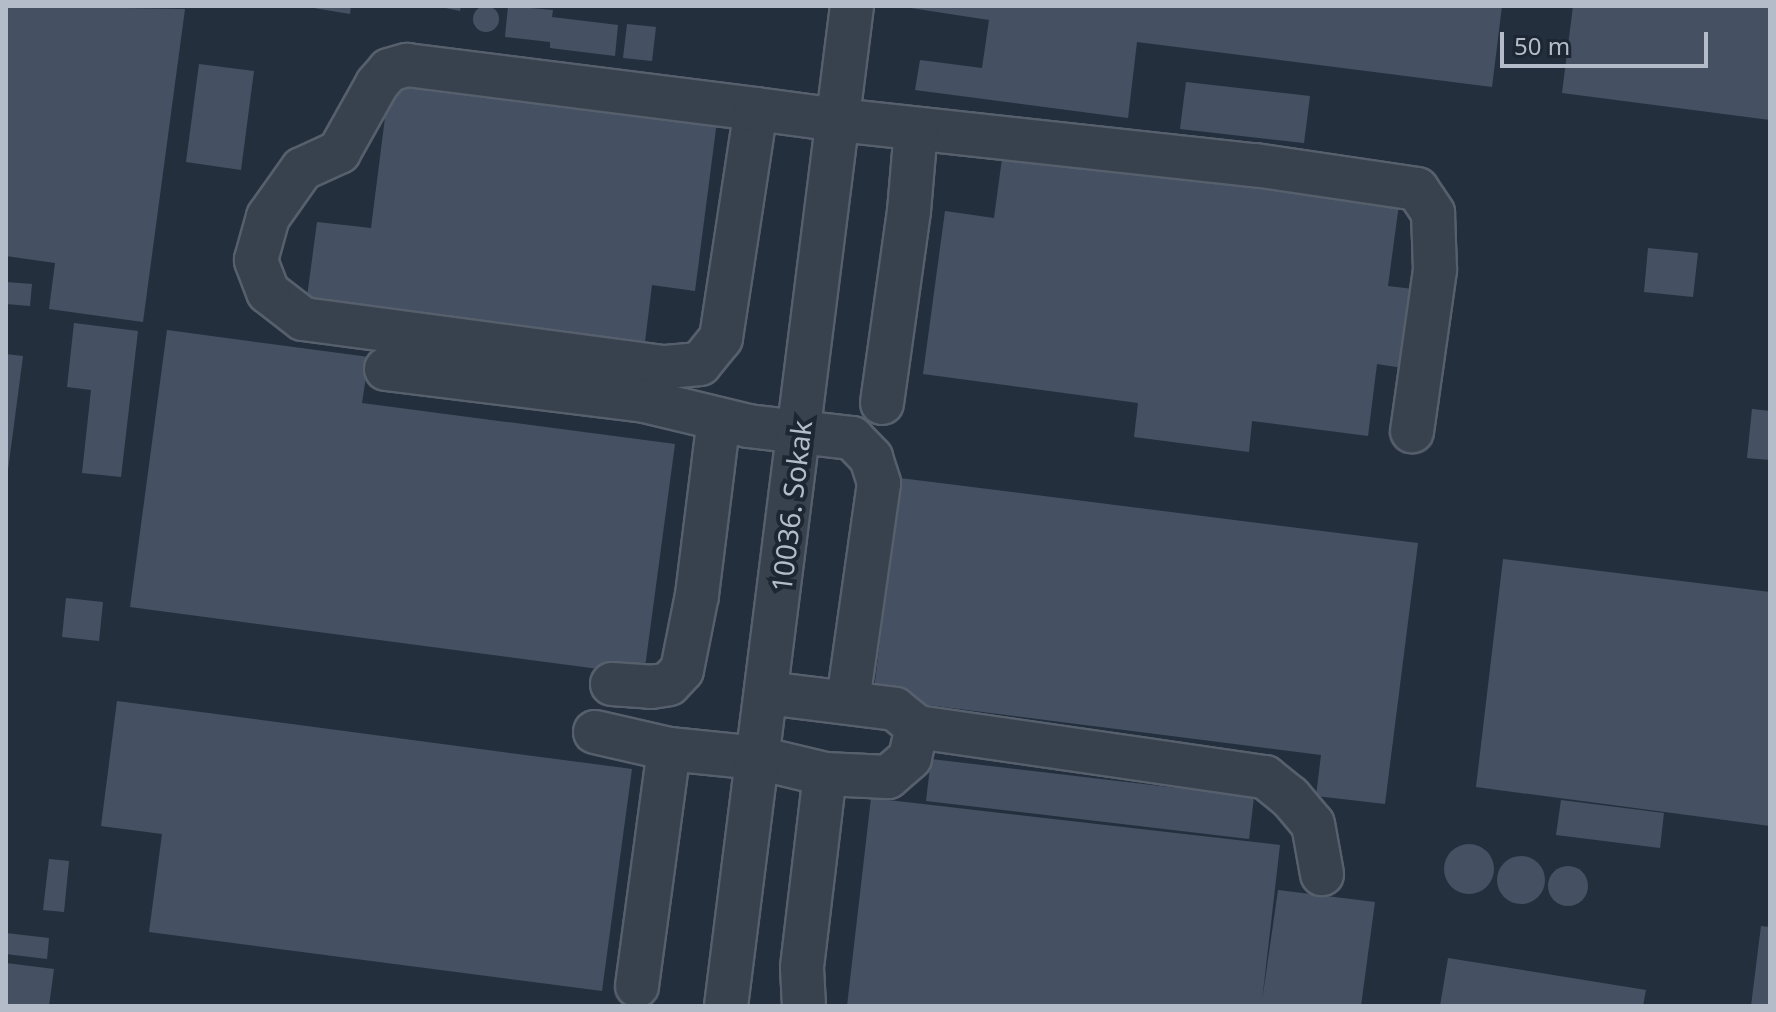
<!DOCTYPE html>
<html>
<head>
<meta charset="utf-8">
<style>
	body { margin:0 }
	#map { position:relative; width:1776px; height:1012px; overflow:hidden; background:#242f3e; font-family:"Noto Sans",sans-serif }
	div>[style] { position:absolute }
	.building>* { inset:0; background:#455162 }
	.round { border-radius:50% }
	.roads { filter:drop-shadow(2px 0 #565f6c) drop-shadow(-2px 0 #565f6c) drop-shadow(0 2px #565f6c) drop-shadow(0 -2px #565f6c) }
	.minor>* { height:42px; margin:-21px; padding:0 21px; transform-origin:21px; border-radius:21px; background:#38414e }
	span { translate:-50% -50%; white-space:nowrap; text-align:center; line-height:1.15; -webkit-text-stroke:8px #1d2633; paint-order:stroke }
	.street-label { font-size:28px; color:#b4bcc9 }
	.frame { position:absolute; inset:0; border:8px solid #b4bcc9; pointer-events:none }
	.scale { position:absolute; left:1500px; top:32px; width:208px; height:36px; box-sizing:border-box; border:4px solid #b4bcc9; border-top:0; padding-left:10px; font-size:24px; line-height:28px; white-space:nowrap; color:#b4bcc9; -webkit-text-stroke:6px #1d2633; paint-order:stroke }
</style>
</head>
<body>
<div id="map">
	<div class="building">
		<div class="round" style="left:473px;top:6px;width:26px;height:26px"></div>
		<div style="clip-path:polygon(6px 6px,185px 9px,143px 322px,49px 309px,55px 263px,6px 256px)"></div>
		<div style="clip-path:polygon(302px 6px,351px 6px,350px 14px)"></div>
		<div style="clip-path:polygon(436px 6px,461px 6px,460px 11px)"></div>
		<div style="clip-path:polygon(508px 6px,553px 10px,552px 17px,618px 25px,615px 56px,550px 48px,550px 42px,505px 37px)"></div>
		<div style="clip-path:polygon(898px 6px,1502px 6px,1492px 87px,1137px 42px,1128px 118px,915px 90px,920px 60px,982px 68px,989px 20px)"></div>
		<div style="clip-path:polygon(1573px 6px,1770px 6px,1770px 120px,1562px 93px)"></div>
		<div style="clip-path:polygon(627px 24px,656px 27px,652px 61px,623px 58px)"></div>
		<div style="clip-path:polygon(199px 64px,254px 71px,241px 170px,186px 162px)"></div>
		<div style="clip-path:polygon(390px 78px,717px 121px,695px 291px,652px 285px,645px 342px,307px 297px,317px 222px,371px 228px)"></div>
		<div style="clip-path:polygon(1186px 82px,1310px 96px,1304px 143px,1180px 129px)"></div>
		<div style="clip-path:polygon(1003px 151px,1399px 204px,1388px 286px,1413px 289px,1403px 368px,1377px 364px,1368px 436px,1252px 421px,1249px 452px,1134px 437px,1138px 403px,923px 374px,945px 211px,994px 218px)"></div>
		<div style="clip-path:polygon(1648px 248px,1698px 253px,1693px 297px,1644px 292px)"></div>
		<div style="clip-path:polygon(6px 282px,32px 284px,30px 306px,6px 304px)"></div>
		<div style="clip-path:polygon(74px 323px,138px 331px,121px 477px,82px 473px,91px 390px,67px 387px)"></div>
		<div style="clip-path:polygon(167px 330px,369px 357px,362px 403px,675px 444px,644px 675px,130px 607px)"></div>
		<div style="clip-path:polygon(6px 354px,23px 356px,8px 470px,6px 470px)"></div>
		<div style="clip-path:polygon(1752px 409px,1770px 411px,1770px 460px,1747px 458px)"></div>
		<div style="clip-path:polygon(900px 478px,1418px 543px,1385px 804px,1316px 796px,1321px 755px,873px 698px)"></div>
		<div style="clip-path:polygon(1503px 559px,1770px 592px,1770px 826px,1476px 787px)"></div>
		<div style="clip-path:polygon(66px 598px,103px 602px,99px 641px,62px 637px)"></div>
		<div style="clip-path:polygon(117px 701px,632px 769px,602px 991px,149px 932px,162px 834px,101px 826px)"></div>
		<div style="clip-path:polygon(931px 759px,1254px 797px,1249px 839px,926px 801px)"></div>
		<div style="clip-path:polygon(871px 798px,1280px 845px,1262px 1001px,1278px 890px,1375px 902px,1361px 1006px,847px 1006px)"></div>
		<div style="clip-path:polygon(1561px 800px,1664px 813px,1660px 848px,1556px 835px)"></div>
		<div class="round" style="left:1444px;top:844px;width:50px;height:50px"></div>
		<div class="round" style="left:1497px;top:856px;width:48px;height:48px"></div>
		<div style="clip-path:polygon(49px 859px,69px 861px,64px 912px,43px 910px)"></div>
		<div class="round" style="left:1548px;top:866px;width:40px;height:40px"></div>
		<div style="clip-path:polygon(1761px 926px,1770px 927px,1770px 1006px,1751px 1006px)"></div>
		<div style="clip-path:polygon(6px 933px,49px 938px,47px 959px,6px 954px)"></div>
		<div style="clip-path:polygon(1448px 958px,1646px 990px,1643px 1006px,1440px 1006px)"></div>
		<div style="clip-path:polygon(6px 963px,54px 969px,49px 1006px,6px 1006px)"></div>
	</div>
	<div class="roads">
		<div class="minor">
			<div style="left:756px;top:109px;width:232px;rotate:98.7deg"></div>
			<div style="left:721px;top:338px;width:33px;rotate:129deg"></div>
			<div style="left:700px;top:364px;width:37px;rotate:175deg"></div>
			<div style="left:663px;top:367px;width:363px;rotate:-172.4deg"></div>
			<div style="left:303px;top:319px;width:44px;rotate:-142.4deg"></div>
			<div style="left:268px;top:292px;width:34px;rotate:-111deg"></div>
			<div style="left:256px;top:260px;width:45px;rotate:-74.4deg"></div>
			<div style="left:268px;top:217px;width:59px;rotate:-54.7deg"></div>
			<div style="left:302px;top:169px;width:41px;rotate:-24.7deg"></div>
			<div style="left:339px;top:152px;width:78px;rotate:-60.8deg"></div>
			<div style="left:377px;top:84px;width:18px;rotate:-49deg"></div>
			<div style="left:389px;top:70px;width:19px;rotate:-16deg"></div>
			<div style="left:407px;top:65px;width:352px;rotate:7.2deg"></div>
			<div style="left:756px;top:109px;width:83px;rotate:7.6deg"></div>
			<div style="left:838px;top:120px;width:419px;rotate:6.2deg"></div>
			<div style="left:1255px;top:165px;width:164px;rotate:8.4deg"></div>
			<div style="left:1417px;top:189px;width:29px;rotate:56deg"></div>
			<div style="left:1433px;top:213px;width:57px;rotate:88deg"></div>
			<div style="left:1435px;top:270px;width:163px;rotate:98.1deg"></div>
			<div style="left:386px;top:369px;width:261px;rotate:7deg"></div>
			<div style="left:645px;top:401px;width:106px;rotate:13.6deg"></div>
			<div style="left:748px;top:426px;width:105px;rotate:6.6deg"></div>
			<div style="left:852px;top:438px;width:28px;rotate:46deg"></div>
			<div style="left:871px;top:458px;width:26px;rotate:72deg"></div>
			<div style="left:879px;top:483px;width:221px;rotate:98.1deg"></div>
			<div style="left:882px;top:403px;width:194px;rotate:-82deg"></div>
			<div style="left:909px;top:211px;width:82px;rotate:-85.1deg"></div>
			<div style="left:612px;top:684px;width:39px;rotate:4deg"></div>
			<div style="left:651px;top:687px;width:18px;rotate:-9deg"></div>
			<div style="left:669px;top:684px;width:19px;rotate:-47deg"></div>
			<div style="left:682px;top:670px;width:76px;rotate:-78.7deg"></div>
			<div style="left:697px;top:595px;width:177px;rotate:-82.9deg"></div>
			<div style="left:767px;top:693px;width:129px;rotate:7.1deg"></div>
			<div style="left:895px;top:709px;width:28px;rotate:39deg"></div>
			<div style="left:917px;top:727px;width:32px;rotate:103deg"></div>
			<div style="left:910px;top:758px;width:29px;rotate:139deg"></div>
			<div style="left:888px;top:777px;width:63px;rotate:-177.3deg"></div>
			<div style="left:917px;top:727px;width:352px;rotate:8.2deg"></div>
			<div style="left:1265px;top:777px;width:32px;rotate:39deg"></div>
			<div style="left:1290px;top:797px;width:35px;rotate:50deg"></div>
			<div style="left:1313px;top:824px;width:51px;rotate:79.8deg"></div>
			<div style="left:595px;top:732px;width:76px;rotate:12.9deg"></div>
			<div style="left:669px;top:749px;width:89px;rotate:5.8deg"></div>
			<div style="left:758px;top:758px;width:69px;rotate:13.4deg"></div>
			<div style="left:825px;top:774px;width:195px;rotate:96.8deg"></div>
			<div style="left:802px;top:968px;width:38px;rotate:87deg"></div>
			<div style="left:637px;top:986px;width:239px;rotate:-82.3deg"></div>
			<div style="left:726px;top:1006px;width:1008px;rotate:-82.82deg"></div>
		</div>
	</div>
	<div class="street-label">
		<span style="left:791px;top:506px;rotate:-83deg">10036. Sokak</span>
	</div>
	<div class="frame"></div>
	<div class="scale">50 m</div>
</div>
</body>
</html>
